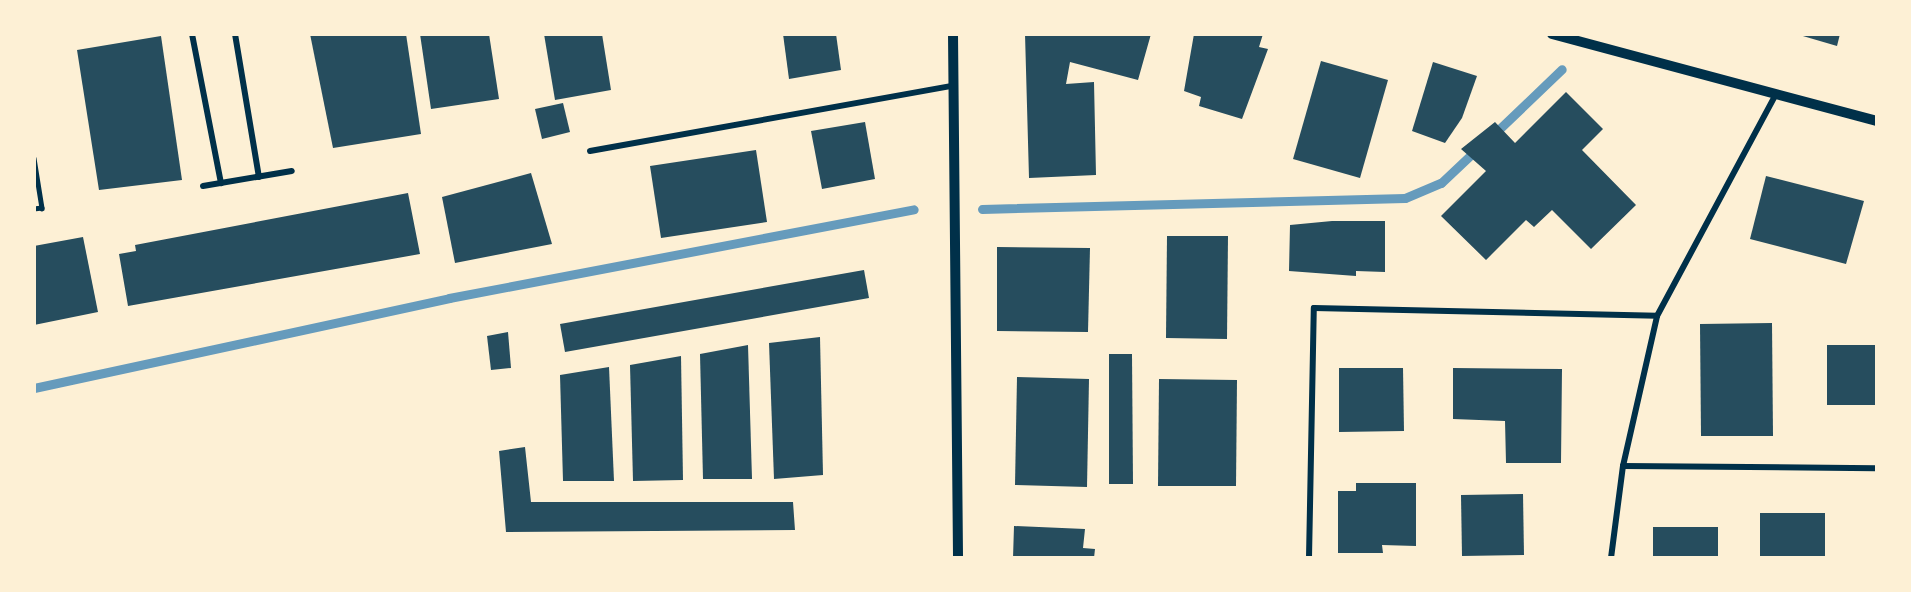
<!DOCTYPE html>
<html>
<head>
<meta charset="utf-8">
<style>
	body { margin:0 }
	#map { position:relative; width:1911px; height:592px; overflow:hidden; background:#fdf0d5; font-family:Jost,sans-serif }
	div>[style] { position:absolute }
	.stream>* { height:9px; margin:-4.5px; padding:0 4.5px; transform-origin:4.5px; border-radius:4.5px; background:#669bbc }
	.building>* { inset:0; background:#264d5e }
	.service>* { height:4.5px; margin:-2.25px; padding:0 2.25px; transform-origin:2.25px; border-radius:2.25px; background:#003049 }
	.minor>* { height:6px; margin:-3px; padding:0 3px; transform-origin:3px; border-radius:3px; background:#003049 }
	.tertiary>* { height:10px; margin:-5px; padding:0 5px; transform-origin:5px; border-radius:5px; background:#003049 }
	span { translate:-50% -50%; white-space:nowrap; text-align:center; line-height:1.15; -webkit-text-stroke:4.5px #fdf0d5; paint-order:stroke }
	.frame { position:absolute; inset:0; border:36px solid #fdf0d5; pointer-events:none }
</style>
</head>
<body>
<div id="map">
	<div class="stream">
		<div style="left:1493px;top:135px;width:95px;rotate:-43.7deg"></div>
		<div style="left:982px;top:209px;width:423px;rotate:-1.5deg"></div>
		<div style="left:1405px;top:198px;width:39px;rotate:-23deg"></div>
		<div style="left:1441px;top:183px;width:51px;rotate:-43.4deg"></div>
		<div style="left:34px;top:388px;width:425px;rotate:-12.2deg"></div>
		<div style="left:449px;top:298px;width:473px;rotate:-10.8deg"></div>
	</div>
	<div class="building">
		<div style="clip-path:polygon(310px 34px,406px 34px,421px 134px,333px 148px)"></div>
		<div style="clip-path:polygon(420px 34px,489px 34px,499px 99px,431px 109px)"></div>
		<div style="clip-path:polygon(544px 34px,602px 34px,611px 90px,555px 100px)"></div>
		<div style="clip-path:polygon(783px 34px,836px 34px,841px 70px,789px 79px)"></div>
		<div style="clip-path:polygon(1025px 34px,1151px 34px,1138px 80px,1070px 62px,1066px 84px,1094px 82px,1096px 175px,1029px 178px)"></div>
		<div style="clip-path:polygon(1194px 34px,1263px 34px,1259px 47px,1268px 49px,1242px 119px,1199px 106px,1201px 97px,1184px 91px)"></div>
		<div style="clip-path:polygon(1796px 34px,1840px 34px,1837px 46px)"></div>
		<div style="clip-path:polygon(161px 36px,182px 180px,99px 190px,77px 50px)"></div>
		<div style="clip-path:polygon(1321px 61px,1388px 80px,1360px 178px,1293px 159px)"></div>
		<div style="clip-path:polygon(1433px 62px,1477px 76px,1462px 118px,1445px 143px,1412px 131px)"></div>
		<div style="clip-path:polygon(1566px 92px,1603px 129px,1582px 150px,1636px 205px,1591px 249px,1552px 210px,1534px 227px,1526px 220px,1486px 260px,1441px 216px,1486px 171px,1461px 149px,1495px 122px,1515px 143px)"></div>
		<div style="clip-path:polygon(563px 103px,570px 132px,542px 139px,535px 109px)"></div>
		<div style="clip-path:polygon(865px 122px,875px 179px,822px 189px,811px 131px)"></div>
		<div style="clip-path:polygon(756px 150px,767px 222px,661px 238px,650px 166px)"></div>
		<div style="clip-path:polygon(531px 173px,552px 244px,455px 263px,442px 197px)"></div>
		<div style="clip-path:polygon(1766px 176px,1864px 201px,1846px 264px,1750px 239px)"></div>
		<div style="clip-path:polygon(408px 193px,420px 254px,128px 306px,119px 254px,136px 251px,135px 245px)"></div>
		<div style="clip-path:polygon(1332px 221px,1385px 221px,1385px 272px,1356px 271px,1356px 276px,1289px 271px,1290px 225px)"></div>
		<div style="clip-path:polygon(1167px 236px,1228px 236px,1227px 339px,1166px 338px)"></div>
		<div style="clip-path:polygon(83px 237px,98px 312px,34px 325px,34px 246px)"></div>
		<div style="clip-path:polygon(997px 247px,1090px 248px,1088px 332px,997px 331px)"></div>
		<div style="clip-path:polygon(864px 270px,869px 298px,565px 352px,560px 324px)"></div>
		<div style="clip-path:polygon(1772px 323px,1773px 436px,1701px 436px,1700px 324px)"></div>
		<div style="clip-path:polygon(508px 332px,511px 368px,491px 370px,487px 336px)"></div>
		<div style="clip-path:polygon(820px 337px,823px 475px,774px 479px,769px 343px)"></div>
		<div style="clip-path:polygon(748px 345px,752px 479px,703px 479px,700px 354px)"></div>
		<div style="clip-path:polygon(1827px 345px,1876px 345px,1876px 405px,1827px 405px)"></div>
		<div style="clip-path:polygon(1109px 354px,1132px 354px,1133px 484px,1109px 484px)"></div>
		<div style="clip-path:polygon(681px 356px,683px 480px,633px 481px,630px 365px)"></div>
		<div style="clip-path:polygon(609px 367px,614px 481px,563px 481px,560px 375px)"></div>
		<div style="clip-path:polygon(1339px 368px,1403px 368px,1404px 431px,1339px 432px)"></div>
		<div style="clip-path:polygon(1453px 368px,1562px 369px,1561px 463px,1506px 463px,1505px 421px,1453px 419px)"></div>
		<div style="clip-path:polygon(1017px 377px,1089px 379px,1087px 487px,1015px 485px)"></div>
		<div style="clip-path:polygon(1159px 379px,1237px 380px,1236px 486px,1158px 486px)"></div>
		<div style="clip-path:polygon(525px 447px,531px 502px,793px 502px,795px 530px,506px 532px,499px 451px)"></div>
		<div style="clip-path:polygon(1356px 483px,1416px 483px,1416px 546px,1382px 545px,1383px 553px,1338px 553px,1338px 491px,1356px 491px)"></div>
		<div style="clip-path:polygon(1523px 494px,1524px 555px,1462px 556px,1461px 495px)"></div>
		<div style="clip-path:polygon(1760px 513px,1825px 513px,1825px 558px,1760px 558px)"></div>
		<div style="clip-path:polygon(1014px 526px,1085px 529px,1083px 548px,1095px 549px,1094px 558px,1013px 558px)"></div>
		<div style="clip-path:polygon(1653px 527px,1718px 527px,1718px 558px,1653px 558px)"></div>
	</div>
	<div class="service">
		<div style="left:34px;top:158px;width:51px;rotate:80.9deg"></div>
		<div style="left:42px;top:208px;width:8px;rotate:173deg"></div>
	</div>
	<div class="minor">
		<div style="left:192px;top:34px;width:152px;rotate:79deg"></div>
		<div style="left:235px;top:34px;width:145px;rotate:80.5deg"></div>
		<div style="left:590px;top:151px;width:369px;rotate:-10.2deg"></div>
		<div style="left:203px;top:186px;width:90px;rotate:-9.6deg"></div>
		<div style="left:1623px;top:466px;width:253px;rotate:0.5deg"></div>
		<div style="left:1309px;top:558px;width:250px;rotate:-88.9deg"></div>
		<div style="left:1314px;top:308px;width:343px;rotate:1.3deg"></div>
		<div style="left:1611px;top:558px;width:93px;rotate:-82.6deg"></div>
		<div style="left:1623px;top:466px;width:154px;rotate:-77.2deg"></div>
		<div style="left:1657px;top:316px;width:252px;rotate:-61.8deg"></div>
	</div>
	<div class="tertiary">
		<div style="left:953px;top:34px;width:524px;rotate:89.45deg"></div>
		<div style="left:1552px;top:34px;width:335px;rotate:15deg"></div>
	</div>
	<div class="frame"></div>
</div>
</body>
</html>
